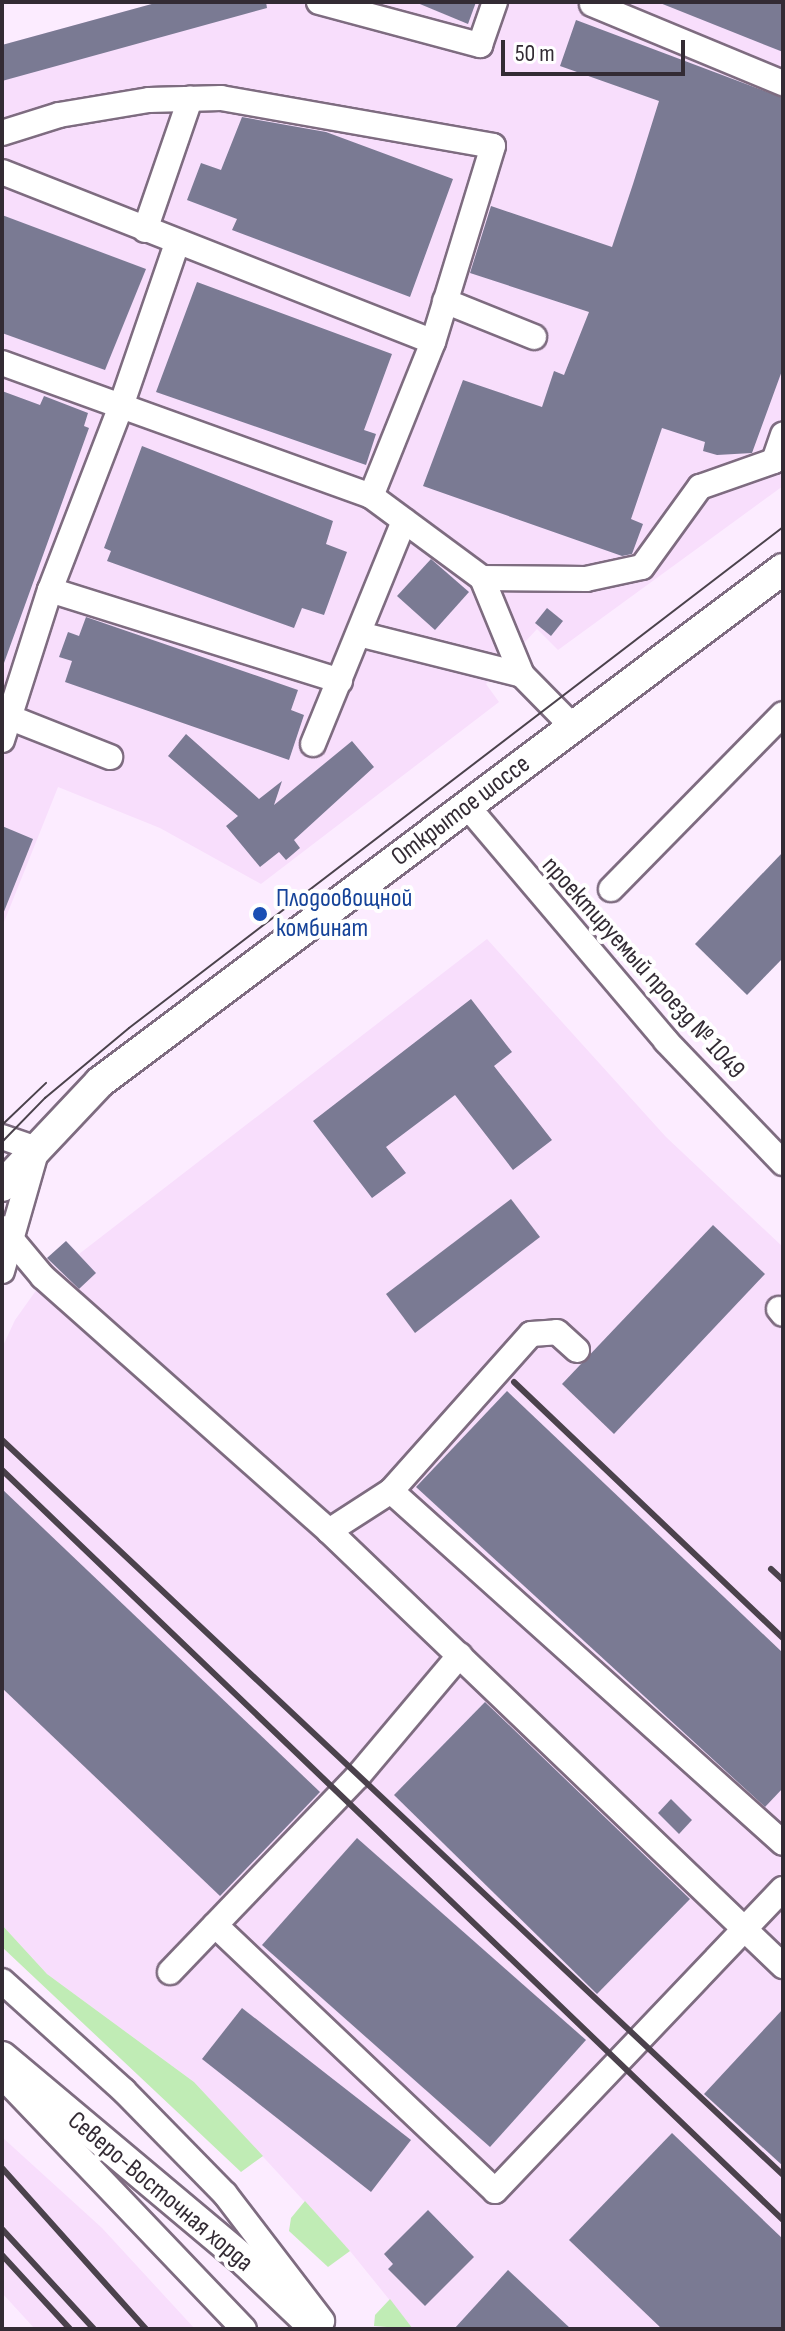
<!DOCTYPE html>
<html>
<head>
<meta charset="utf-8">
<style>
	body { margin:0 }
	#map { position:relative; width:785px; height:2331px; overflow:hidden; background:#fcecff; font-family:"Sofia Sans Condensed",sans-serif }
	div>[style] { position:absolute }
	.built>* { inset:0; background:#f8defc }
	.green>* { inset:0; background:#c0ecb5 }
	.building>* { inset:0; background:#7a7a93 }
	.roads { filter:drop-shadow(2px 0 #7e6c80) drop-shadow(-2px 0 #7e6c80) drop-shadow(0 2px #7e6c80) drop-shadow(0 -2px #7e6c80) }
	.minor>* { height:24px; margin:-12px; padding:0 12px; transform-origin:12px; border-radius:12px; background:#fff }
	.major>* { height:30px; margin:-15px; padding:0 15px; transform-origin:15px; border-radius:15px; background:#fff }
	.tram>* { height:2px; margin:-1px; padding:0 1px; transform-origin:1px; border-radius:1px; background:#4b424c }
	.rail>* { height:6px; margin:-3px; padding:0 3px; transform-origin:3px; border-radius:3px; background:#4b424c }
	.dots>* { width:22px; height:22px; translate:-50% -50%; box-sizing:border-box; border:4px solid #fff; border-radius:50% }
	span { translate:-50% -50%; white-space:nowrap; text-align:center; line-height:1.15; -webkit-text-stroke:8px #fff; paint-order:stroke }
	.street-label { font-size:26px; color:#332b34 }
	.transit-label { font-size:26px; color:#164399 }
	.left { translate:0 -50%; text-align:left }
	.frame { position:absolute; inset:0; border:4px solid #332b34; pointer-events:none }
	.scale { position:absolute; left:501px; top:40px; width:184px; height:36px; box-sizing:border-box; border:4px solid #332b34; border-top:0; padding-left:10px; font-size:24px; line-height:28px; white-space:nowrap; color:#332b34; -webkit-text-stroke:6px #fff; paint-order:stroke }
</style>
</head>
<body>
<div id="map">
	<div class="built">
		<div style="clip-path:polygon(159px 2px,783px 2px,783px 486px,558px 650px,537px 629px,486px 684px,499px 702px,261px 884px,160px 828px,58px 787px,2px 927px,2px 45px)"></div>
		<div style="clip-path:polygon(487px 939px,666px 1137px,783px 1247px,783px 2329px,413px 2329px,350px 2251px,194px 2082px,47px 1974px,2px 1925px,2px 1348px,15px 1320px,52px 1268px,45px 1260px,66px 1241px,79px 1254px)"></div>
		<div style="clip-path:polygon(2px 2137px,102px 2228px,195px 2329px,35px 2329px,2px 2293px)"></div>
	</div>
	<div class="green">
		<div style="clip-path:polygon(2px 1925px,47px 1974px,194px 2082px,263px 2156px,241px 2172px,2px 1947px)"></div>
		<div style="clip-path:polygon(305px 2201px,350px 2251px,328px 2267px,289px 2231px,291px 2218px)"></div>
		<div style="clip-path:polygon(390px 2299px,413px 2329px,374px 2326px,375px 2315px)"></div>
	</div>
	<div class="building">
		<div style="clip-path:polygon(159px 2px,266px 2px,267px 8px,2px 81px,2px 45px)"></div>
		<div style="clip-path:polygon(415px 2px,476px 2px,468px 24px)"></div>
		<div style="clip-path:polygon(661px 2px,783px 2px,783px 52px,660px 3px)"></div>
		<div style="clip-path:polygon(576px 20px,783px 98px,783px 368px,752px 453px,717px 455px,703px 451px,705px 442px,662px 428px,631px 519px,643px 524px,632px 554px,622px 556px,423px 486px,463px 380px,542px 407px,554px 371px,564px 375px,589px 312px,470px 273px,491px 206px,612px 247px,633px 184px,659px 101px,560px 66px)"></div>
		<div style="clip-path:polygon(242px 117px,326px 132px,453px 179px,410px 297px,232px 230px,237px 219px,187px 200px,201px 163px,221px 170px)"></div>
		<div style="clip-path:polygon(2px 215px,146px 269px,105px 370px,2px 333px)"></div>
		<div style="clip-path:polygon(197px 282px,392px 354px,364px 430px,376px 434px,366px 465px,156px 392px)"></div>
		<div style="clip-path:polygon(2px 391px,40px 405px,44px 396px,88px 413px,84px 426px,89px 428px,4px 663px)"></div>
		<div style="clip-path:polygon(142px 446px,333px 521px,326px 544px,347px 552px,324px 615px,302px 608px,294px 628px,107px 561px,111px 551px,104px 548px)"></div>
		<div style="clip-path:polygon(431px 559px,469px 592px,435px 630px,397px 596px)"></div>
		<div style="clip-path:polygon(547px 608px,563px 621px,551px 636px,535px 623px)"></div>
		<div style="clip-path:polygon(86px 617px,298px 690px,291px 710px,304px 715px,289px 760px,65px 682px,72px 661px,59px 657px,68px 632px,79px 636px)"></div>
		<div style="clip-path:polygon(186px 734px,259px 799px,282px 781px,274px 805px,352px 741px,374px 767px,294px 840px,300px 848px,286px 860px,279px 852px,260px 867px,226px 826px,238px 816px,168px 756px)"></div>
		<div style="clip-path:polygon(2px 826px,33px 839px,3px 914px,2px 914px)"></div>
		<div style="clip-path:polygon(783px 852px,783px 958px,747px 995px,695px 944px)"></div>
		<div style="clip-path:polygon(471px 999px,512px 1052px,494px 1066px,552px 1140px,513px 1170px,455px 1095px,386px 1147px,406px 1173px,372px 1198px,313px 1121px)"></div>
		<div style="clip-path:polygon(511px 1199px,540px 1237px,415px 1333px,386px 1294px)"></div>
		<div style="clip-path:polygon(713px 1225px,765px 1274px,614px 1434px,562px 1384px)"></div>
		<div style="clip-path:polygon(66px 1241px,96px 1273px,79px 1289px,47px 1258px)"></div>
		<div style="clip-path:polygon(507px 1391px,783px 1653px,783px 1788px,765px 1807px,416px 1487px)"></div>
		<div style="clip-path:polygon(2px 1489px,320px 1792px,220px 1896px,2px 1688px)"></div>
		<div style="clip-path:polygon(485px 1702px,690px 1899px,597px 1994px,394px 1795px)"></div>
		<div style="clip-path:polygon(671px 1799px,692px 1820px,679px 1834px,658px 1813px)"></div>
		<div style="clip-path:polygon(357px 1838px,586px 2040px,490px 2147px,262px 1945px)"></div>
		<div style="clip-path:polygon(242px 2008px,411px 2140px,371px 2192px,202px 2059px)"></div>
		<div style="clip-path:polygon(783px 2009px,783px 2166px,704px 2094px)"></div>
		<div style="clip-path:polygon(672px 2133px,783px 2239px,783px 2329px,662px 2329px,569px 2240px)"></div>
		<div style="clip-path:polygon(428px 2210px,474px 2257px,425px 2306px,388px 2269px,393px 2264px,384px 2254px)"></div>
		<div style="clip-path:polygon(508px 2270px,571px 2329px,454px 2329px)"></div>
	</div>
	<div class="roads">
		<div class="minor">
			<div style="left:319px;top:2px;width:167px;rotate:15deg"></div>
			<div style="left:480px;top:45px;width:46px;rotate:-70.8deg"></div>
			<div style="left:592px;top:4px;width:207px;rotate:22.5deg"></div>
			<div style="left:2px;top:133px;width:60px;rotate:-17.5deg"></div>
			<div style="left:59px;top:115px;width:91px;rotate:-9.5deg"></div>
			<div style="left:149px;top:100px;width:72px;rotate:-1.6deg"></div>
			<div style="left:221px;top:98px;width:276px;rotate:10deg"></div>
			<div style="left:493px;top:146px;width:205px;rotate:107deg"></div>
			<div style="left:2px;top:172px;width:463px;rotate:21.5deg"></div>
			<div style="left:433px;top:342px;width:166px;rotate:111.9deg"></div>
			<div style="left:371px;top:496px;width:266px;rotate:-160.2deg"></div>
			<div style="left:121px;top:406px;width:172px;rotate:-71deg"></div>
			<div style="left:145px;top:230px;width:139px;rotate:-71deg"></div>
			<div style="left:445px;top:301px;width:96px;rotate:22deg"></div>
			<div style="left:2px;top:363px;width:127px;rotate:19.9deg"></div>
			<div style="left:121px;top:406px;width:197px;rotate:111.1deg"></div>
			<div style="left:371px;top:496px;width:138px;rotate:36.5deg"></div>
			<div style="left:482px;top:578px;width:105px;rotate:67.6deg"></div>
			<div style="left:522px;top:675px;width:74px;rotate:45.5deg"></div>
			<div style="left:482px;top:578px;width:104px;rotate:0.6deg"></div>
			<div style="left:586px;top:579px;width:57px;rotate:-12.1deg"></div>
			<div style="left:642px;top:567px;width:99px;rotate:-54.1deg"></div>
			<div style="left:700px;top:487px;width:78px;rotate:-19.4deg"></div>
			<div style="left:774px;top:461px;width:28px;rotate:-71deg"></div>
			<div style="left:359px;top:634px;width:168px;rotate:14.1deg"></div>
			<div style="left:6px;top:716px;width:112px;rotate:21.5deg"></div>
			<div style="left:2px;top:740px;width:157px;rotate:-72.3deg"></div>
			<div style="left:50px;top:590px;width:304px;rotate:17.4deg"></div>
			<div style="left:313px;top:744px;width:241px;rotate:-67.8deg"></div>
			<div style="left:467px;top:806px;width:308px;rotate:49.7deg"></div>
			<div style="left:666px;top:1041px;width:169px;rotate:46.2deg"></div>
			<div style="left:611px;top:889px;width:245px;rotate:-45.5deg"></div>
			<div style="left:2px;top:1137px;width:37px;rotate:19deg"></div>
			<div style="left:37px;top:1149px;width:127px;rotate:106deg"></div>
			<div style="left:2px;top:1228px;width:64px;rotate:50.1deg"></div>
			<div style="left:43px;top:1277px;width:383px;rotate:41.6deg"></div>
			<div style="left:329px;top:1531px;width:629px;rotate:43.78deg"></div>
			<div style="left:779px;top:1309px;width:6px;rotate:51deg"></div>
			<div style="left:391px;top:1491px;width:527px;rotate:41.92deg"></div>
			<div style="left:329px;top:1531px;width:74px;rotate:-32.8deg"></div>
			<div style="left:391px;top:1491px;width:210px;rotate:-48.3deg"></div>
			<div style="left:531px;top:1334px;width:26px;rotate:-4deg"></div>
			<div style="left:557px;top:1332px;width:27px;rotate:42deg"></div>
			<div style="left:215px;top:1925px;width:386px;rotate:43.5deg"></div>
			<div style="left:495px;top:2191px;width:417px;rotate:-46.4deg"></div>
			<div style="left:170px;top:1972px;width:272px;rotate:-46.2deg"></div>
			<div style="left:358px;top:1776px;width:158px;rotate:-49.9deg"></div>
			<div style="left:2px;top:1981px;width:164px;rotate:42deg"></div>
			<div style="left:124px;top:2091px;width:144px;rotate:45.6deg"></div>
			<div style="left:225px;top:2194px;width:160px;rotate:52.6deg"></div>
			<div style="left:2px;top:2076px;width:350px;rotate:46.3deg"></div>
		</div>
		<div class="major">
			<div style="left:2px;top:1186px;width:143px;rotate:-46.7deg"></div>
			<div style="left:100px;top:1082px;width:854px;rotate:-36.91deg"></div>
			<div style="left:2px;top:2057px;width:319px;rotate:40deg"></div>
			<div style="left:246px;top:2262px;width:97px;rotate:43.7deg"></div>
		</div>
	</div>
	<div class="tram">
		<div style="left:2px;top:1125px;width:61px;rotate:-43.7deg"></div>
		<div style="left:2px;top:1142px;width:62px;rotate:-45.7deg"></div>
		<div style="left:45px;top:1098px;width:109px;rotate:-39.8deg"></div>
		<div style="left:129px;top:1028px;width:824px;rotate:-37.45deg"></div>
	</div>
	<div class="rail">
		<div style="left:514px;top:1382px;width:371px;rotate:43.6deg"></div>
		<div style="left:2px;top:1440px;width:1072px;rotate:43.26deg"></div>
		<div style="left:2px;top:1470px;width:1083px;rotate:43.84deg"></div>
		<div style="left:771px;top:1569px;width:16px;rotate:43deg"></div>
		<div style="left:2px;top:2168px;width:216px;rotate:48.2deg"></div>
		<div style="left:2px;top:2229px;width:136px;rotate:47.4deg"></div>
		<div style="left:2px;top:2255px;width:100px;rotate:47.4deg"></div>
	</div>
	<div class="dots">
		<div style="left:260px;top:914px;background:#1a4fb4"></div>
	</div>
	<div class="street-label">
		<span style="left:461px;top:811px;rotate:-37deg">Открытое шоссе</span>
		<span style="left:643px;top:968px;rotate:48deg">проектируемый проезд № 1049</span>
		<span style="left:160px;top:2192px;rotate:40deg">Северо-Восточная хорда</span>
	</div>
	<div class="transit-label">
		<span class="left" style="left:276px;top:914px">Плодоовощной<br>комбинат</span>
	</div>
	<div class="frame"></div>
	<div class="scale">50 m</div>
</div>
</body>
</html>
